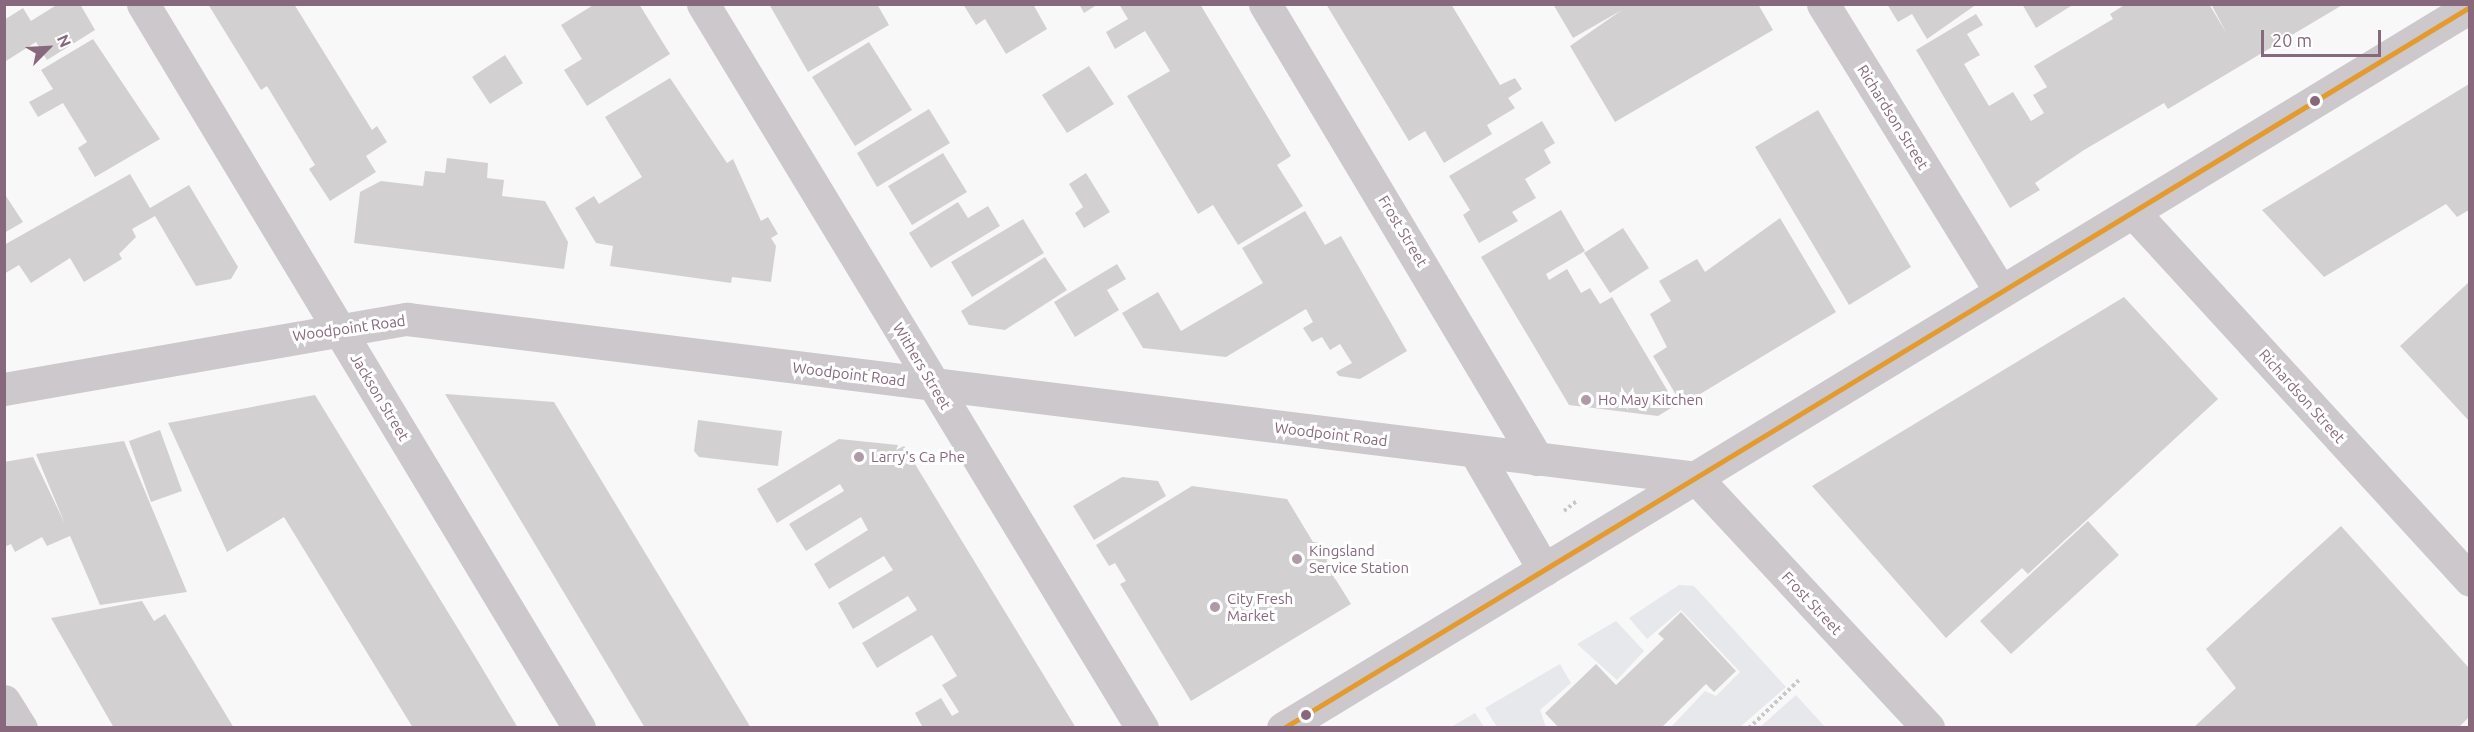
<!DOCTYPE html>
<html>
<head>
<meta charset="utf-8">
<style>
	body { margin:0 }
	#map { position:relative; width:2474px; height:732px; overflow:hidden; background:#f8f8f8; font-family:Ubuntu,sans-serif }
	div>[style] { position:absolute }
	.green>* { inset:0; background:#e6e8eb }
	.building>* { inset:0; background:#d3d0d2 }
	.path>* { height:4px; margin-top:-2px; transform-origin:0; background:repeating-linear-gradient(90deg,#c9c7c8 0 3px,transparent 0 6px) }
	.minor>* { height:33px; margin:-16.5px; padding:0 16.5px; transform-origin:16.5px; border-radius:16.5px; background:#ccc8cb }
	.bus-1>* { height:4.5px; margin:-2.25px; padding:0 2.25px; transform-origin:2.25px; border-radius:2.25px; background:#e39a2e }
	.dots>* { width:16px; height:16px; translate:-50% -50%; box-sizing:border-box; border:3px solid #fff; border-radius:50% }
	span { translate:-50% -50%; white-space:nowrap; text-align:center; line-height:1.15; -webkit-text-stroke:6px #fff; paint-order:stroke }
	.street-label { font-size:15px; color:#87687d }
	.poi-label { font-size:15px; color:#87687d }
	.left { translate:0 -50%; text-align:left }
	.frame { position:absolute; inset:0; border:6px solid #87687d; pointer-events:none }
	.north { position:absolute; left:18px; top:18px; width:60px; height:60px; -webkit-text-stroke:4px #fff; paint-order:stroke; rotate:66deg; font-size:16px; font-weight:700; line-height:24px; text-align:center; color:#87687d }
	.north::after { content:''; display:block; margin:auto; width:21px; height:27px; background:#87687d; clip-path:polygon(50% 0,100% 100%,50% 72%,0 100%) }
	.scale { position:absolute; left:2261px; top:30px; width:120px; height:27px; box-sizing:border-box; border:3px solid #87687d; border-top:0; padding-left:8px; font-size:18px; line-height:21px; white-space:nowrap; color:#87687d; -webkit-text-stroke:4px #fff; paint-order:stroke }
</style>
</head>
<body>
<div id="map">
	<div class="green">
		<div style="clip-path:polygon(1679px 585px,1694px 586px,1786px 687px,1740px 727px,1671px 727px,1705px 691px,1716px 696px,1740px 672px,1681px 610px,1647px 639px,1629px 618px)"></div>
		<div style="clip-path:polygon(1616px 621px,1644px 651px,1617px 680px,1577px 644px)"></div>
		<div style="clip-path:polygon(1560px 664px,1571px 683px,1540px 710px,1546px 727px,1497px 727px,1485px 708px)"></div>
		<div style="clip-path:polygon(1796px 695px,1825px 727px,1760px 727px)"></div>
		<div style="clip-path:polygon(1475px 713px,1484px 727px,1451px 727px)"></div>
	</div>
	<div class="building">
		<div style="clip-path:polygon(58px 4px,80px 4px,95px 30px,47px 60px,36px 42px,6px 61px,4px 20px,23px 8px,31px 21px)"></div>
		<div style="clip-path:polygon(208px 4px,294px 4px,372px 130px,377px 126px,387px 142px,366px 156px,376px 172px,330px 201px,309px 169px,315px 165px,267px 86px,261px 90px)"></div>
		<div style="clip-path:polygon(595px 4px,639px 4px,670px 54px,587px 106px,564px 70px,582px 59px,561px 25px)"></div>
		<div style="clip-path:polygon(769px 4px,877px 4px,889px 25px,808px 72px)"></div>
		<div style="clip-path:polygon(963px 4px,1033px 4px,1047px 29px,1006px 54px,985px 19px,976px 25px)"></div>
		<div style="clip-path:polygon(1079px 4px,1098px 4px,1084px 13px)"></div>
		<div style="clip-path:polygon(1119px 4px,1200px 4px,1291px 156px,1277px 165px,1303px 206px,1238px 245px,1213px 205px,1198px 214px,1127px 96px,1170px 71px,1145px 31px,1115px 49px,1106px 32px,1128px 19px)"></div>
		<div style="clip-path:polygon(1326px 4px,1451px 4px,1500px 85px,1515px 78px,1522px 89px,1508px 98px,1515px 108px,1487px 125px,1492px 134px,1444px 163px,1425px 131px,1409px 141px)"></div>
		<div style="clip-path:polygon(1553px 4px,1758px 4px,1773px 30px,1615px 122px,1570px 46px,1622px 10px,1573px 38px)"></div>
		<div style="clip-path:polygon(1887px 4px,1977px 4px,1927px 39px,1912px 14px,1898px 22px)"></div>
		<div style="clip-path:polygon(2022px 4px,2074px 4px,2036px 28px)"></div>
		<div style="clip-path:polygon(2126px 4px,2209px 4px,2227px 34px,2211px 4px,2344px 4px,2168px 109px,2164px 103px,2084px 150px,2035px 183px,2040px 190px,2010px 208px,1916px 50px,1976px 14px,1983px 25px,1967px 34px,1980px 55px,1964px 64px,1989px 106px,2013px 92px,2031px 121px,2044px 113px,2033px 95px,2047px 87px,2034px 66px,2113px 19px,2110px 14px)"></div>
		<div style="clip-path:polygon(93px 39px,160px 139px,95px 177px,78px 148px,87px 142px,63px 103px,38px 117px,29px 102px,53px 89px,41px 70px)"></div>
		<div style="clip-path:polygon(869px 42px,912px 110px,855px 146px,812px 77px)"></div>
		<div style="clip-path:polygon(505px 55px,523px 83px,490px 104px,472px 77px)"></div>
		<div style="clip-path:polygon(1089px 66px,1114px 104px,1067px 133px,1042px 95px)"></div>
		<div style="clip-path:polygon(670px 78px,727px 163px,733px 159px,761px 221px,768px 217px,778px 234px,771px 238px,776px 246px,771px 282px,732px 277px,731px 283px,610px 266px,613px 246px,596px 243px,575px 208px,594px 196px,599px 204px,642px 177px,605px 117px)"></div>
		<div style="clip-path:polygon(2469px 84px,2469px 210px,2457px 217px,2446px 204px,2324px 277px,2262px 210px)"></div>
		<div style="clip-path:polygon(929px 109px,950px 143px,877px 187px,857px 153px)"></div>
		<div style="clip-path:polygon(1818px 110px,1911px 267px,1849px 305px,1755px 147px)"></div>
		<div style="clip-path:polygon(1542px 121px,1555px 143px,1544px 150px,1551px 163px,1525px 179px,1536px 198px,1512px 212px,1518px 221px,1479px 243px,1463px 215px,1470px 210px,1449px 176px)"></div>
		<div style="clip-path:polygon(943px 153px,967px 192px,912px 225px,888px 186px)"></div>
		<div style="clip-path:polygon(447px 158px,488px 163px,487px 178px,504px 180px,502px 196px,545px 201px,568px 242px,564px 269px,354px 243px,360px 192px,381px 181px,423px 186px,425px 171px,445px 173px)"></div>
		<div style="clip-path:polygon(1086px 173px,1110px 212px,1084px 228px,1075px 213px,1083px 207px,1069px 184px)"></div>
		<div style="clip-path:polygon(130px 174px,150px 208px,189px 185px,238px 267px,231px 279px,196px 286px,155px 216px,132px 229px,136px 237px,119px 254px,122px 259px,84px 282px,70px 258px,31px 283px,19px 265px,4px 274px,4px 245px)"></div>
		<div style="clip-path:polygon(4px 193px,23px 222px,4px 233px)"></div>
		<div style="clip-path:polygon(958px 202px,968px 218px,988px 206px,1000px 226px,931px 268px,909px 233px)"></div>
		<div style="clip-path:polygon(1561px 210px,1585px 251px,1546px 274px,1549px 280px,1567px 269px,1581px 293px,1590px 288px,1600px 304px,1612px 297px,1676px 405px,1658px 416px,1569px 405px,1481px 257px)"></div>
		<div style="clip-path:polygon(1305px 211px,1325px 245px,1341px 236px,1407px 351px,1360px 379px,1339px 376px,1336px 372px,1352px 363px,1340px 344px,1330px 350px,1322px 337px,1312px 342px,1303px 328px,1313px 322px,1306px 309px,1226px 357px,1143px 348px,1122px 313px,1158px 292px,1181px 331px,1263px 283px,1242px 248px)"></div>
		<div style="clip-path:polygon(1780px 218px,1836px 312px,1682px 405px,1653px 356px,1667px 347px,1650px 314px,1671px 301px,1659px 281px,1697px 259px,1705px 272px)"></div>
		<div style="clip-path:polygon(1023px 219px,1044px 253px,972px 297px,951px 262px)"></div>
		<div style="clip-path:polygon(1623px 228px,1649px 268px,1610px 293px,1584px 253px)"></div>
		<div style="clip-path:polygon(1045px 257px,1067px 290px,1005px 330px,969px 325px,961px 311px)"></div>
		<div style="clip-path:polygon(1117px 264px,1126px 279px,1107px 290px,1119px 310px,1075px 337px,1054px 302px)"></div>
		<div style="clip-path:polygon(2469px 282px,2469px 421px,2400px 346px)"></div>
		<div style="clip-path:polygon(2124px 297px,2218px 399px,2028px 574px,2022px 568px,1946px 638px,1812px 486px)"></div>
		<div style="clip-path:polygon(445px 394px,554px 402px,751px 728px,645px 728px)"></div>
		<div style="clip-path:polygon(315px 395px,476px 658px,518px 728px,413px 728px,284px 517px,227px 552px,168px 423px)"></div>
		<div style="clip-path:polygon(698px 420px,782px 431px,778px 466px,699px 457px,694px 451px)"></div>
		<div style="clip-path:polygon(160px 430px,182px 491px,151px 502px,129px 441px)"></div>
		<div style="clip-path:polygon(839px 439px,898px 445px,896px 450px,904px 446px,1076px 728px,923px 728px,915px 713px,941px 698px,952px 716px,959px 712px,942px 685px,957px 676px,932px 635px,877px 668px,862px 643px,917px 610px,908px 596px,853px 629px,838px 603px,893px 570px,887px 561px,884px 556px,829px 589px,814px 564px,868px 530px,861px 517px,806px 551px,789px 524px,844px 491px,840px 484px,777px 523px,757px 489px)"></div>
		<div style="clip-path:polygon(124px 441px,187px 592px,100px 605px,70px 536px,47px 546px,42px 537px,15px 552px,11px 544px,4px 547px,4px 462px,33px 457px,65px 524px,36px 454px)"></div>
		<div style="clip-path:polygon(1122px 477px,1158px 481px,1166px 496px,1094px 540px,1073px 506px)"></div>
		<div style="clip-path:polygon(1192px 486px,1287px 499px,1313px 542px,1323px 543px,1329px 554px,1326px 564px,1351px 604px,1191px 701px,1120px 584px,1126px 581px,1115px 563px,1109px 566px,1096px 545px)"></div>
		<div style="clip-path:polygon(2088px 521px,2119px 555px,2011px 654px,1980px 621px)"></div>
		<div style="clip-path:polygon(2341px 526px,2469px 668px,2469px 717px,2458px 728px,2193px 728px,2236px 688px,2206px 649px)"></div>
		<div style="clip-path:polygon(142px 601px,154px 621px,165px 614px,234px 728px,114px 728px,51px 618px)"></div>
		<div style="clip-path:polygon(1681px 612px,1736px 671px,1714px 692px,1706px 684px,1661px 728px,1559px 728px,1545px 713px,1596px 664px,1616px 685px,1664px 639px,1658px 634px)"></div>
	</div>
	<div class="path">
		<div style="left:1564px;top:511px;width:16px;rotate:-38deg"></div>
		<div style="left:1749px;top:728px;width:69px;rotate:-43.8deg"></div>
	</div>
	<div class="minor">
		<div style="left:143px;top:4px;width:845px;rotate:58.94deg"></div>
		<div style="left:703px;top:4px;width:847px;rotate:58.77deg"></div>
		<div style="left:1265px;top:4px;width:530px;rotate:59.13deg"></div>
		<div style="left:1823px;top:4px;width:337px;rotate:58.3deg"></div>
		<div style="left:2133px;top:212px;width:499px;rotate:47.5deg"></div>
		<div style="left:4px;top:389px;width:409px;rotate:-9.9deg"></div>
		<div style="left:407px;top:319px;width:1299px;rotate:7.03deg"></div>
		<div style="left:1476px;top:453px;width:135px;rotate:59.8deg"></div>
		<div style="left:1696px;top:478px;width:341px;rotate:47.1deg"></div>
		<div style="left:4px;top:701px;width:32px;rotate:58deg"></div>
		<div style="left:1283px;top:728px;width:1389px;rotate:-31.28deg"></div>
	</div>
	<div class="bus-1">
		<div style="left:1284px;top:728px;width:1388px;rotate:-31.3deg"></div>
	</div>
	<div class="dots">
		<div style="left:2315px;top:101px;background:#87687d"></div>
		<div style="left:1586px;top:400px;background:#af9aa8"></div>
		<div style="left:859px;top:457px;background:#af9aa8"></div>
		<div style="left:1297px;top:559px;background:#af9aa8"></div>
		<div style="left:1215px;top:607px;background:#af9aa8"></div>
		<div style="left:1306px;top:715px;background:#87687d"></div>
	</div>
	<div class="street-label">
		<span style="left:1893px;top:117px;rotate:58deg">Richardson Street</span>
		<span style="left:1403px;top:231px;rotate:59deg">Frost Street</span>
		<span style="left:349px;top:328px;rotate:-8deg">Woodpoint Road</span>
		<span style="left:922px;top:366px;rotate:59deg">Withers Street</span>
		<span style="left:849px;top:374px;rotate:7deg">Woodpoint Road</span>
		<span style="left:2302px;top:396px;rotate:48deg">Richardson Street</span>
		<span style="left:380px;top:397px;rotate:59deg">Jackson Street</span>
		<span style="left:1331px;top:434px;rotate:7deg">Woodpoint Road</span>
		<span style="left:1812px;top:603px;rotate:47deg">Frost Street</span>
	</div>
	<div class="poi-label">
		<span class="left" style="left:1598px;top:400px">Ho May Kitchen</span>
		<span class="left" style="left:871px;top:457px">Larry's Ca Phe</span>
		<span class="left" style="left:1309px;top:559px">Kingsland<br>Service Station</span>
		<span class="left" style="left:1227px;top:607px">City Fresh<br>Market</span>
	</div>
	<div class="frame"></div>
	<div class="north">N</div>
	<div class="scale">20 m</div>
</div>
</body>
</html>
